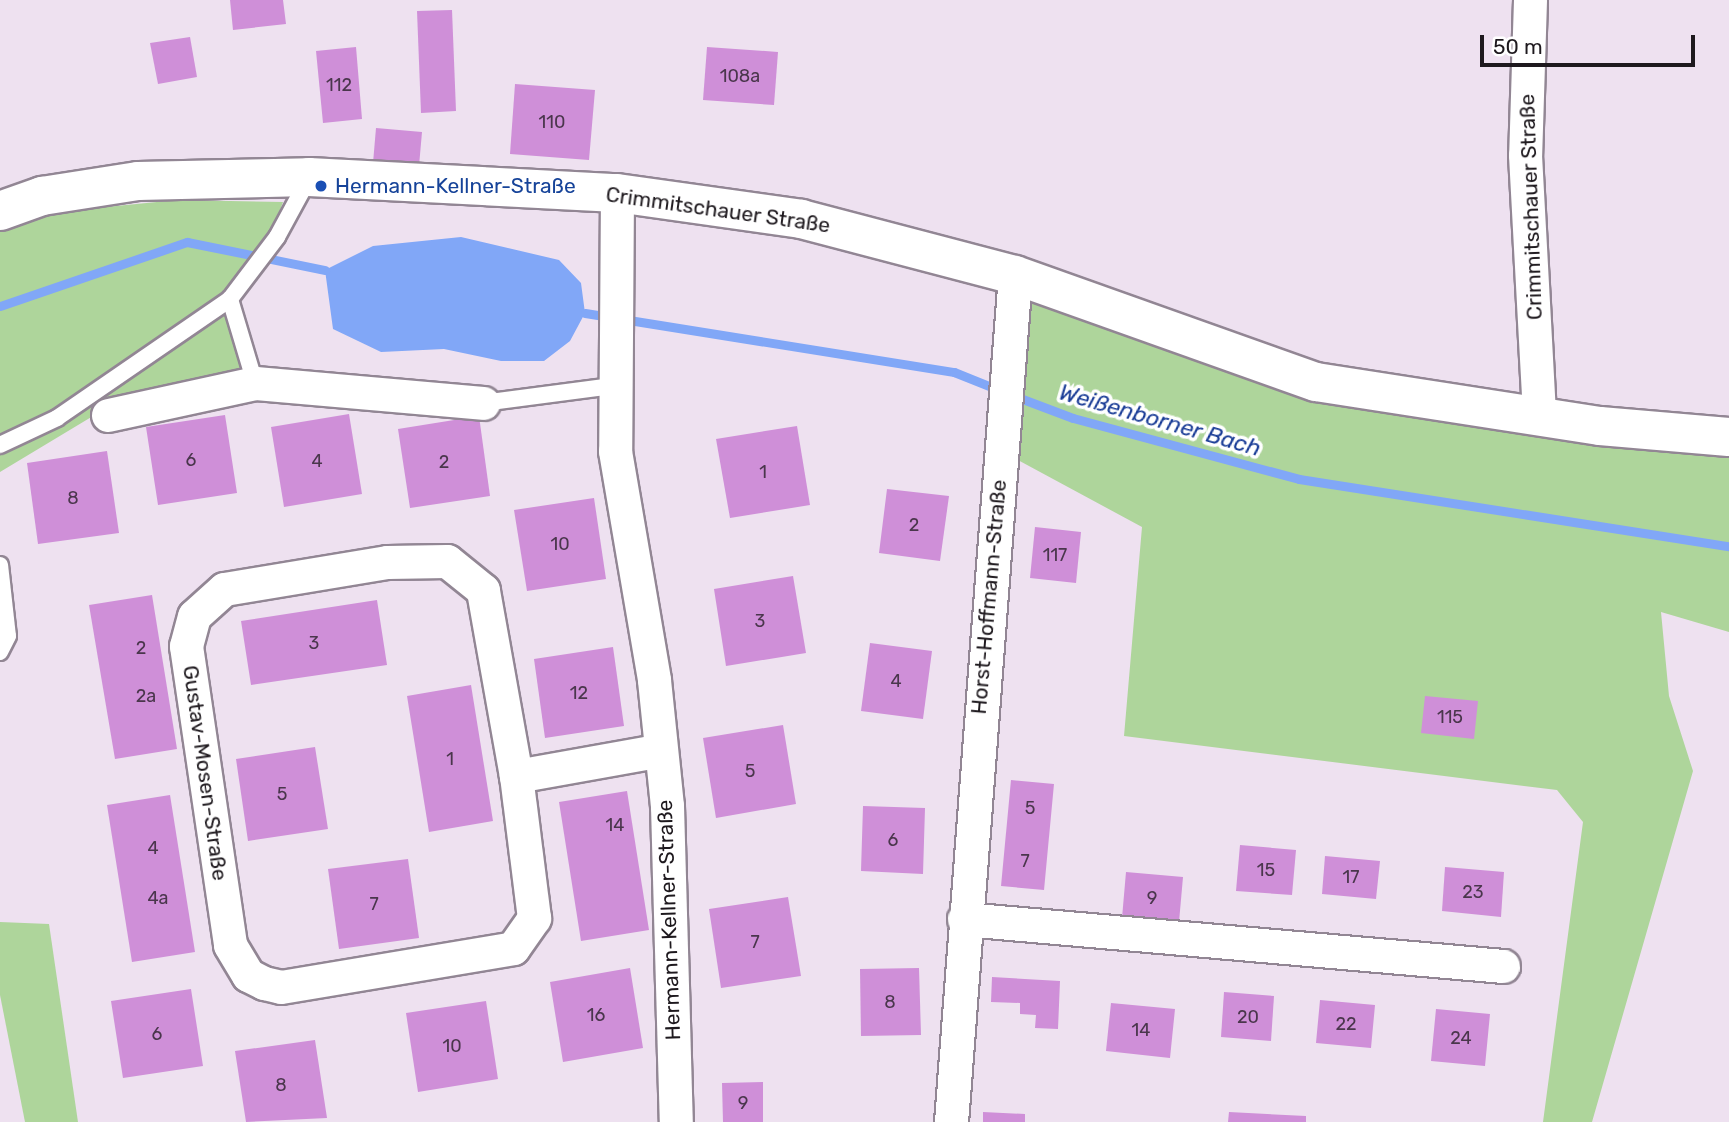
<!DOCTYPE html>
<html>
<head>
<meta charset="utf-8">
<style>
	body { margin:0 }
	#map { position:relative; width:1729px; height:1122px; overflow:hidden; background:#eee1f0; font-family:Rubik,sans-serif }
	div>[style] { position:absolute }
	.green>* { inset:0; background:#aed59b }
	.water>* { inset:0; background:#81a7f7 }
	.stream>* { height:9px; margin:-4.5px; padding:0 4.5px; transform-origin:4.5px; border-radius:4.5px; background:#81a7f7 }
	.building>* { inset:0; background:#cf8fd8 }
	.roads { filter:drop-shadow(2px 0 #928694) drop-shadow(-2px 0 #928694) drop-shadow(0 2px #928694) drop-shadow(0 -2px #928694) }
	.service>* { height:16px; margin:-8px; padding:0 8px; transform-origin:8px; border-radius:8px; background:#fff }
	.minor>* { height:33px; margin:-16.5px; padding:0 16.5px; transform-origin:16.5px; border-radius:16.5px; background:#fff }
	.secondary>* { height:38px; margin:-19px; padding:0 19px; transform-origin:19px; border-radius:19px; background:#fff }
	.dots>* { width:19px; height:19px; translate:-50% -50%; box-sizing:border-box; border:4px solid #fff; border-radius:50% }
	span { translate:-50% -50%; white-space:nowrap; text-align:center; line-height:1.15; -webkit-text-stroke:7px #fff; paint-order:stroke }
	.number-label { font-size:18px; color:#4a364c }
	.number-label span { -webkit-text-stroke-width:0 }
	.transit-label { font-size:21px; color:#164399 }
	.left { translate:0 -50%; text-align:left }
	.street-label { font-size:21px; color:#1e191e }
	.water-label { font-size:23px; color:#193c96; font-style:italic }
	.scale { position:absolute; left:1480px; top:35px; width:215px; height:32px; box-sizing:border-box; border:4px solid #1e191e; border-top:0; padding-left:9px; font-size:21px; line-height:24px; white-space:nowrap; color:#1e191e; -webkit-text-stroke:5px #fff; paint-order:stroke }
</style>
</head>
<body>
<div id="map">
	<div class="green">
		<div style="clip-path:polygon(177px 200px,283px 202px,268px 244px,223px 305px,250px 379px,98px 413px,0 472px,0 230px,45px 213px)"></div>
		<div style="clip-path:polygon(1029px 295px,1316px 382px,1729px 443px,1729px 632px,1661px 612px,1669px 696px,1693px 771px,1592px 1122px,1543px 1122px,1583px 822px,1557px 790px,1124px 736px,1142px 527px,1016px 459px)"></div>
		<div style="clip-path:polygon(0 922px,49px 924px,78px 1122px,25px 1122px,0 995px)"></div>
	</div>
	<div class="water">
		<div style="clip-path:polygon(461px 237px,559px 260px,581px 283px,585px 313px,570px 341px,544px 361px,501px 361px,444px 349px,381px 352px,333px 329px,325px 270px,373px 246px)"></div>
	</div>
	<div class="stream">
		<div style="left:0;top:306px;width:198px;rotate:-18.9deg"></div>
		<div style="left:187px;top:242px;width:141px;rotate:11.5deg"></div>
		<div style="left:585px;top:313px;width:374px;rotate:9.1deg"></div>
		<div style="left:954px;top:372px;width:48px;rotate:21.8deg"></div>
		<div style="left:1012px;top:395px;width:65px;rotate:20.7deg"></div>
		<div style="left:1073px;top:418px;width:234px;rotate:15.1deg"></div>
		<div style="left:1299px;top:479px;width:435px;rotate:8.9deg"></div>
	</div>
	<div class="building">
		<div style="clip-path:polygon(230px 0,283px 0,286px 24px,233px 30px)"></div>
		<div style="clip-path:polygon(452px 10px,456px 111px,421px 113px,417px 11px)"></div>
		<div style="clip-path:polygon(190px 37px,197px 77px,158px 84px,150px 43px)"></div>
		<div style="clip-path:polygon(356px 47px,362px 119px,323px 123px,316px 51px)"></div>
		<div style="clip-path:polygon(707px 47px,778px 52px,774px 105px,703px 100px)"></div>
		<div style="clip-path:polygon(515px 84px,595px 90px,589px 160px,510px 154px)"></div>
		<div style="clip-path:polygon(376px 128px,422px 132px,419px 166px,373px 163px)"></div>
		<div style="clip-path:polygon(349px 414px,362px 494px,284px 507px,271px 427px)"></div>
		<div style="clip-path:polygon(225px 415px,237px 493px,158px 505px,146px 427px)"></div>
		<div style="clip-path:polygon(479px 416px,490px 496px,410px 508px,398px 429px)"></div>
		<div style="clip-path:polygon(797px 426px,810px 505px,730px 518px,716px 439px)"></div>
		<div style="clip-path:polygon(107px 451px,119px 533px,38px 544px,27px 463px)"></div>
		<div style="clip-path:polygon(887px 489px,949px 496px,940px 561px,879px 553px)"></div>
		<div style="clip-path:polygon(594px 498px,606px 579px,527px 591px,514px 510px)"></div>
		<div style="clip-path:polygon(1035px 527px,1081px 532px,1076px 583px,1030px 578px)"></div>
		<div style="clip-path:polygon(793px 576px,806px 653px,726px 666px,714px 589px)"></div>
		<div style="clip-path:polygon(152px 595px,177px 749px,115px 759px,89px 605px)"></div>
		<div style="clip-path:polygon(377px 600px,387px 665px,251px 685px,241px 621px)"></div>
		<div style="clip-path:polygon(870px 643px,932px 651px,923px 719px,861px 711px)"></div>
		<div style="clip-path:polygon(613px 647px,624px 726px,545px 738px,534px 659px)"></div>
		<div style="clip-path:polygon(471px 685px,493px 821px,429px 832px,407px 696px)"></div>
		<div style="clip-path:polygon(1425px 696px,1478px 701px,1474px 739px,1421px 733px)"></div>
		<div style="clip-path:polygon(783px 725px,796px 804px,716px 818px,703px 738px)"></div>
		<div style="clip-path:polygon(315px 747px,328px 829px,248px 841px,236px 759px)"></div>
		<div style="clip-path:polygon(1011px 780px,1054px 784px,1044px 890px,1001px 886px)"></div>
		<div style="clip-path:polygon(627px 791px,649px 930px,581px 941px,559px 802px)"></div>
		<div style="clip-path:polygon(170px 795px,195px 952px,132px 962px,107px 805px)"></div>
		<div style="clip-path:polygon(863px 806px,925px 808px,923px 874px,861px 871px)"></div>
		<div style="clip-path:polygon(1240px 845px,1296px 850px,1292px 895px,1236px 891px)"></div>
		<div style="clip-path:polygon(1325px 856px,1380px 861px,1376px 899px,1322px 894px)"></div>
		<div style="clip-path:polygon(408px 859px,419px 938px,339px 949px,328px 869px)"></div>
		<div style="clip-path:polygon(1445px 867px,1504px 872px,1501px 917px,1442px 911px)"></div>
		<div style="clip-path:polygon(1126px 872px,1183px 877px,1179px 922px,1122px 918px)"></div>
		<div style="clip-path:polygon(788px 897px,801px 976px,721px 988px,709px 909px)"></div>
		<div style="clip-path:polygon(630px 968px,643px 1048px,563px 1062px,550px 982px)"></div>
		<div style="clip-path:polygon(919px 968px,921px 1035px,861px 1036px,860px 969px)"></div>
		<div style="clip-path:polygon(992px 977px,1060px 981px,1058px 1029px,1035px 1028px,1036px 1015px,1020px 1014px,1020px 1003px,991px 1002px)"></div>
		<div style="clip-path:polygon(191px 989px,203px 1066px,123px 1078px,111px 1001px)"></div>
		<div style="clip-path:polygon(1224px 992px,1274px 996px,1271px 1041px,1221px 1037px)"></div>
		<div style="clip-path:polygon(1320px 1000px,1375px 1005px,1371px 1048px,1316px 1043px)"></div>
		<div style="clip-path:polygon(486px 1001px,498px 1079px,418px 1092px,406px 1013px)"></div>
		<div style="clip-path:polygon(1111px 1003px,1175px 1009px,1170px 1058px,1106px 1051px)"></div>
		<div style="clip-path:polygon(1436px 1009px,1490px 1014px,1485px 1066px,1431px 1061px)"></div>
		<div style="clip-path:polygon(315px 1040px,327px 1118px,246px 1122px,235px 1051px)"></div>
		<div style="clip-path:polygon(763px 1082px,763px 1122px,723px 1122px,722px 1083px)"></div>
		<div style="clip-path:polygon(983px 1112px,1025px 1114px,1025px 1122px,983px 1122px)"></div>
		<div style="clip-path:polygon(1229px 1112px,1306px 1116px,1306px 1122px,1228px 1122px)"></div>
	</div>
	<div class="roads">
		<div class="service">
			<div style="left:255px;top:383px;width:88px;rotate:-106.6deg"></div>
			<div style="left:230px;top:299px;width:78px;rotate:-52.8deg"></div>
			<div style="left:277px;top:237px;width:67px;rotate:-61.5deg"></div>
			<div style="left:483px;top:403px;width:130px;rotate:-7.5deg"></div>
			<div style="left:0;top:445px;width:63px;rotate:-25.3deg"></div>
			<div style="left:57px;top:418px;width:210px;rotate:-34.5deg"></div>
			<div style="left:0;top:565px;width:71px;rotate:83.6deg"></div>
			<div style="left:8px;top:636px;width:18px;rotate:117deg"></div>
		</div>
		<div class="minor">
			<div style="left:1530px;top:0;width:155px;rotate:91.8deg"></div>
			<div style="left:1525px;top:155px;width:259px;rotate:86.9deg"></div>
			<div style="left:617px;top:193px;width:258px;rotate:90.4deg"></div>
			<div style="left:615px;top:451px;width:232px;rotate:80.3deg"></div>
			<div style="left:654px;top:680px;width:127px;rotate:84.1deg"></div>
			<div style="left:667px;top:806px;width:316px;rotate:88.4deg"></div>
			<div style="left:108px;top:415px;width:150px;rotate:-12.3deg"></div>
			<div style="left:255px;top:383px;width:229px;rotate:5deg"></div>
			<div style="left:516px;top:776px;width:189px;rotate:-100.1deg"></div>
			<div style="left:483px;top:590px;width:46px;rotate:-141.1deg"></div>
			<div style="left:447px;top:561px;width:60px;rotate:179deg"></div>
			<div style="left:387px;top:562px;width:165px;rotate:170.6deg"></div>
			<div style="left:224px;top:589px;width:40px;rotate:138deg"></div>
			<div style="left:194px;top:616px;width:31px;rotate:105deg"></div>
			<div style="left:186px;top:646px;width:302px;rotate:81.6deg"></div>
			<div style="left:230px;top:945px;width:35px;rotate:59deg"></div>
			<div style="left:248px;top:975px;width:18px;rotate:27deg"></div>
			<div style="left:264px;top:983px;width:17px;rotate:13deg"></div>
			<div style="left:281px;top:987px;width:235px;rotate:-9.5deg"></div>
			<div style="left:513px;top:948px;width:37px;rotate:-55deg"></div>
			<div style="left:534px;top:918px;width:143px;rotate:-97.2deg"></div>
			<div style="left:516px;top:776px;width:143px;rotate:-10.1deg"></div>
			<div style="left:964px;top:919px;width:541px;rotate:4.98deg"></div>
			<div style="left:951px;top:1122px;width:849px;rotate:-85.68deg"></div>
		</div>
		<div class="secondary">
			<div style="left:0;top:211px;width:45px;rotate:-19.7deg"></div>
			<div style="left:42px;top:196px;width:97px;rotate:-8.9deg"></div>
			<div style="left:138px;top:181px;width:171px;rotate:-1.3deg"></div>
			<div style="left:309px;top:177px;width:308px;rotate:3deg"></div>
			<div style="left:617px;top:193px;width:186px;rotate:8deg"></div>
			<div style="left:801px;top:219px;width:221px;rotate:14.7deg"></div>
			<div style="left:1015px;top:275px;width:319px;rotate:19.6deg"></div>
			<div style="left:1316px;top:382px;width:287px;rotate:8.8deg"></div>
			<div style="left:1600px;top:426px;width:129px;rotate:4.9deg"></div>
		</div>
	</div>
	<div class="dots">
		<div style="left:321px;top:186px;background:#1a4fb4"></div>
	</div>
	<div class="number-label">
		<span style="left:740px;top:76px">108a</span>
		<span style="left:339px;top:85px">112</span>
		<span style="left:552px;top:122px">110</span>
		<span style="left:191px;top:460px">6</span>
		<span style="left:317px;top:461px">4</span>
		<span style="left:444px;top:462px">2</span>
		<span style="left:763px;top:472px">1</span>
		<span style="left:73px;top:498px">8</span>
		<span style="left:914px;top:525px">2</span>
		<span style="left:560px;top:544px">10</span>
		<span style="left:1055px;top:555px">117</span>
		<span style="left:760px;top:621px">3</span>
		<span style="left:314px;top:643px">3</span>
		<span style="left:141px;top:648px">2</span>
		<span style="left:896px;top:681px">4</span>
		<span style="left:579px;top:693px">12</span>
		<span style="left:146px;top:696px">2a</span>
		<span style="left:1450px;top:717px">115</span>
		<span style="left:450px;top:759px">1</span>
		<span style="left:750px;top:771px">5</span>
		<span style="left:282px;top:794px">5</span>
		<span style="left:1030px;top:808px">5</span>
		<span style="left:615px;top:825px">14</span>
		<span style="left:893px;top:840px">6</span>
		<span style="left:153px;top:848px">4</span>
		<span style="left:1025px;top:861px">7</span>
		<span style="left:1266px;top:870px">15</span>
		<span style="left:1351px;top:877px">17</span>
		<span style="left:1473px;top:892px">23</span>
		<span style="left:158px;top:898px">4a</span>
		<span style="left:1152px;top:898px">9</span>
		<span style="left:374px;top:904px">7</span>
		<span style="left:755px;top:942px">7</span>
		<span style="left:890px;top:1002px">8</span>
		<span style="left:596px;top:1015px">16</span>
		<span style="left:1248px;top:1017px">20</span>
		<span style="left:1346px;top:1024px">22</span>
		<span style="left:1141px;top:1030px">14</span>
		<span style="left:157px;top:1034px">6</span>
		<span style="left:1461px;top:1038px">24</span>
		<span style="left:452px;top:1046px">10</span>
		<span style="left:281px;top:1085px">8</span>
		<span style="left:743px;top:1103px">9</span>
	</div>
	<div class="transit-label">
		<span class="left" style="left:335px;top:186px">Hermann-Kellner-Straße</span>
	</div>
	<div class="street-label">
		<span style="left:1531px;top:207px;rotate:-92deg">Crimmitschauer Straße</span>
		<span style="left:718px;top:210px;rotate:8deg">Crimmitschauer Straße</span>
		<span style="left:989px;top:597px;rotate:-85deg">Horst-Hoffmann-Straße</span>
		<span style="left:205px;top:773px;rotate:82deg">Gustav-Mosen-Straße</span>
		<span style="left:669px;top:920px;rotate:-92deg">Hermann-Kellner-Straße</span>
	</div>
	<div class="water-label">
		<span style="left:1160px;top:420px;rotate:16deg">Weißenborner Bach</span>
	</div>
	<div class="scale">50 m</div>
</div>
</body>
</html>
